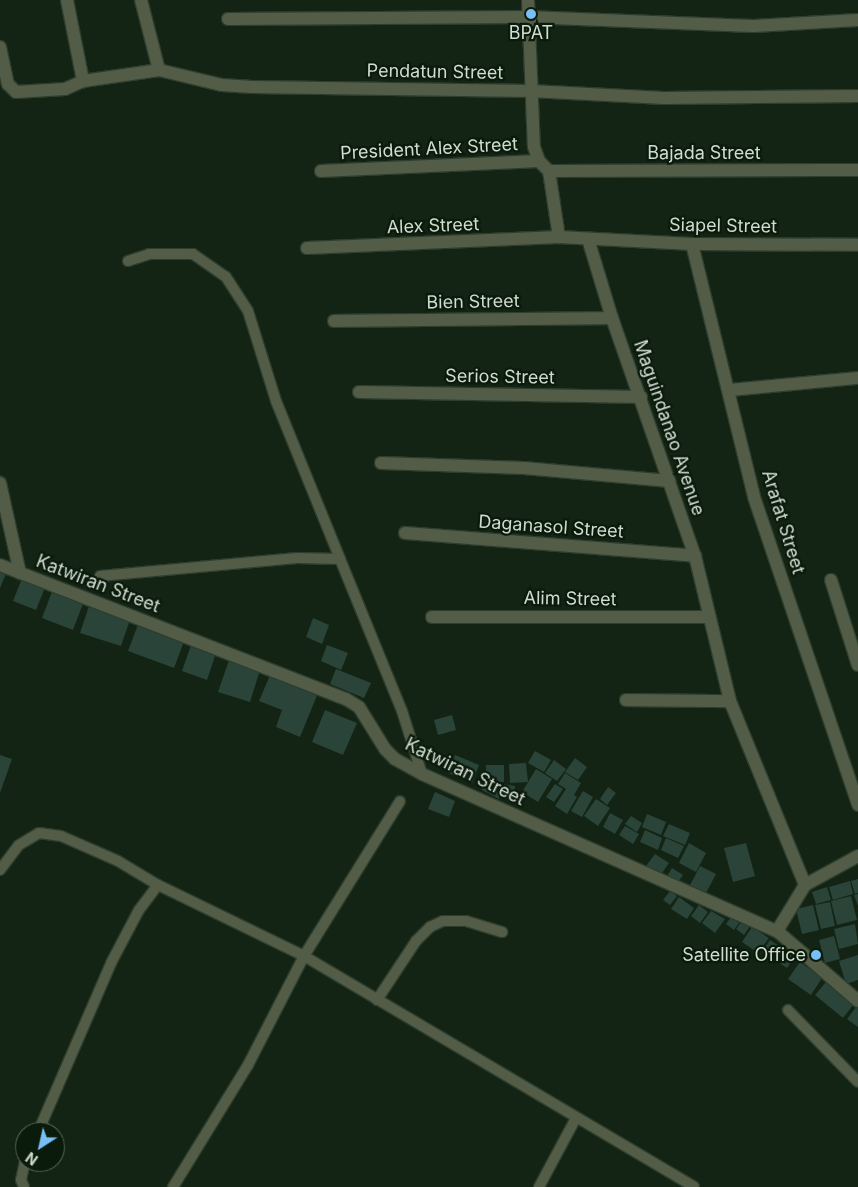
<!DOCTYPE html>
<html>
<head>
<meta charset="utf-8">
<style>
	body { margin:0 }
	#map { position:relative; width:858px; height:1187px; overflow:hidden; background:#132414; font-family:Inter,sans-serif }
	div>[style] { position:absolute }
	.building>* { inset:0; background:#2a4439 }
	.roads { filter:drop-shadow(1px 0 #2e3e2e) drop-shadow(-1px 0 #2e3e2e) drop-shadow(0 1px #2e3e2e) drop-shadow(0 -1px #2e3e2e) }
	.service>* { height:10px; margin:-5px; padding:0 5px; transform-origin:5px; border-radius:5px; background:#535c46 }
	.minor>* { height:12px; margin:-6px; padding:0 6px; transform-origin:6px; border-radius:6px; background:#535c46 }
	.tertiary>* { height:12px; margin:-6px; padding:0 6px; transform-origin:6px; border-radius:6px; background:#535c46 }
	.dots>* { width:14px; height:14px; translate:-50% -50%; box-sizing:border-box; border:2px solid #0a1a0b; border-radius:50% }
	span { translate:-50% -50%; white-space:nowrap; text-align:center; line-height:1.15; -webkit-text-stroke:4.5px #0a1a0b; paint-order:stroke }
	.poi-label { font-size:18px; color:#d1dcd1 }
	.right { translate:-100% -50%; text-align:right }
	.street-label { font-size:18px; color:#d1dcd1 }
	.north { position:absolute; left:15px; top:1122px; width:50px; height:50px; box-sizing:border-box; background:#0a1a0b; border:1px solid #5a685a; border-radius:50%; rotate:215deg; font-size:14px; font-weight:700; line-height:20px; text-align:center; color:#d1dcd1 }
	.north::after { content:''; display:block; margin:auto; width:18px; height:22px; background:#78bff7; clip-path:polygon(50% 0,100% 100%,50% 72%,0 100%) }
</style>
</head>
<body>
<div id="map">
	<div class="building">
		<div style="clip-path:polygon(0 568px,7px 571px,0 588px)"></div>
		<div style="clip-path:polygon(23px 576px,46px 585px,36px 610px,13px 601px)"></div>
		<div style="clip-path:polygon(53px 589px,84px 601px,73px 630px,42px 618px)"></div>
		<div style="clip-path:polygon(90px 603px,131px 617px,121px 646px,80px 633px)"></div>
		<div style="clip-path:polygon(313px 618px,329px 625px,322px 644px,306px 637px)"></div>
		<div style="clip-path:polygon(139px 622px,185px 639px,174px 668px,128px 651px)"></div>
		<div style="clip-path:polygon(191px 645px,216px 653px,207px 680px,182px 671px)"></div>
		<div style="clip-path:polygon(327px 645px,348px 653px,341px 670px,321px 661px)"></div>
		<div style="clip-path:polygon(229px 660px,260px 670px,250px 702px,218px 692px)"></div>
		<div style="clip-path:polygon(336px 669px,371px 683px,364px 698px,330px 684px)"></div>
		<div style="clip-path:polygon(271px 673px,318px 693px,300px 737px,276px 727px,282px 710px,259px 701px)"></div>
		<div style="clip-path:polygon(325px 710px,357px 723px,343px 755px,312px 742px)"></div>
		<div style="clip-path:polygon(452px 715px,456px 730px,438px 735px,434px 720px)"></div>
		<div style="clip-path:polygon(535px 751px,551px 760px,544px 772px,528px 763px)"></div>
		<div style="clip-path:polygon(0 755px,12px 759px,0 793px)"></div>
		<div style="clip-path:polygon(455px 755px,479px 765px,472px 783px,448px 773px)"></div>
		<div style="clip-path:polygon(575px 758px,587px 767px,578px 780px,565px 772px)"></div>
		<div style="clip-path:polygon(554px 760px,566px 769px,557px 781px,545px 773px)"></div>
		<div style="clip-path:polygon(526px 763px,528px 782px,510px 783px,509px 764px)"></div>
		<div style="clip-path:polygon(486px 765px,504px 765px,504px 782px,486px 782px)"></div>
		<div style="clip-path:polygon(536px 769px,552px 779px,538px 802px,522px 792px)"></div>
		<div style="clip-path:polygon(565px 773px,581px 783px,574px 795px,577px 797px,567px 814px,555px 806px,566px 789px,558px 784px)"></div>
		<div style="clip-path:polygon(479px 782px,501px 784px,499px 799px,482px 790px)"></div>
		<div style="clip-path:polygon(502px 784px,515px 786px,514px 800px,501px 798px)"></div>
		<div style="clip-path:polygon(555px 784px,563px 789px,554px 802px,546px 797px)"></div>
		<div style="clip-path:polygon(608px 787px,616px 793px,607px 805px,600px 799px)"></div>
		<div style="clip-path:polygon(583px 791px,593px 797px,582px 817px,571px 811px)"></div>
		<div style="clip-path:polygon(435px 792px,455px 801px,449px 817px,428px 809px)"></div>
		<div style="clip-path:polygon(596px 799px,610px 808px,598px 826px,584px 816px)"></div>
		<div style="clip-path:polygon(610px 813px,623px 820px,615px 834px,603px 827px)"></div>
		<div style="clip-path:polygon(647px 814px,666px 822px,661px 835px,642px 827px)"></div>
		<div style="clip-path:polygon(631px 816px,642px 823px,637px 832px,625px 824px)"></div>
		<div style="clip-path:polygon(669px 824px,690px 833px,685px 845px,663px 836px)"></div>
		<div style="clip-path:polygon(625px 826px,639px 834px,633px 844px,619px 835px)"></div>
		<div style="clip-path:polygon(645px 830px,662px 838px,658px 850px,640px 842px)"></div>
		<div style="clip-path:polygon(666px 838px,684px 846px,678px 858px,661px 850px)"></div>
		<div style="clip-path:polygon(689px 843px,706px 853px,696px 872px,679px 863px)"></div>
		<div style="clip-path:polygon(746px 843px,755px 876px,733px 882px,724px 848px)"></div>
		<div style="clip-path:polygon(655px 854px,669px 863px,660px 876px,646px 866px)"></div>
		<div style="clip-path:polygon(700px 866px,716px 874px,705px 895px,689px 887px)"></div>
		<div style="clip-path:polygon(672px 868px,683px 875px,676px 885px,666px 878px)"></div>
		<div style="clip-path:polygon(858px 879px,858px 893px,855px 894px,851px 881px)"></div>
		<div style="clip-path:polygon(850px 881px,853px 894px,833px 900px,829px 887px)"></div>
		<div style="clip-path:polygon(827px 887px,831px 900px,816px 904px,812px 892px)"></div>
		<div style="clip-path:polygon(670px 891px,677px 896px,670px 905px,663px 900px)"></div>
		<div style="clip-path:polygon(858px 894px,858px 906px,854px 895px)"></div>
		<div style="clip-path:polygon(851px 896px,857px 920px,837px 925px,831px 901px)"></div>
		<div style="clip-path:polygon(679px 897px,694px 908px,687px 919px,671px 909px)"></div>
		<div style="clip-path:polygon(830px 902px,835px 926px,821px 929px,815px 905px)"></div>
		<div style="clip-path:polygon(699px 905px,708px 912px,700px 923px,691px 916px)"></div>
		<div style="clip-path:polygon(813px 905px,819px 930px,802px 934px,796px 909px)"></div>
		<div style="clip-path:polygon(711px 911px,725px 919px,715px 933px,702px 923px)"></div>
		<div style="clip-path:polygon(731px 917px,739px 923px,734px 930px,726px 924px)"></div>
		<div style="clip-path:polygon(742px 921px,750px 926px,744px 935px,736px 929px)"></div>
		<div style="clip-path:polygon(855px 924px,858px 944px,839px 949px,834px 929px)"></div>
		<div style="clip-path:polygon(752px 927px,769px 938px,758px 953px,742px 942px)"></div>
		<div style="clip-path:polygon(834px 936px,840px 959px,825px 963px,819px 940px)"></div>
		<div style="clip-path:polygon(770px 940px,795px 956px,787px 968px,762px 952px)"></div>
		<div style="clip-path:polygon(858px 955px,858px 980px,846px 984px,839px 961px)"></div>
		<div style="clip-path:polygon(800px 962px,822px 978px,811px 995px,788px 979px)"></div>
		<div style="clip-path:polygon(826px 982px,854px 1004px,843px 1018px,815px 995px)"></div>
		<div style="clip-path:polygon(856px 1007px,858px 1008px,858px 1027px,847px 1019px)"></div>
	</div>
	<div class="roads">
		<div class="service">
			<div style="left:128px;top:261px;width:22px;rotate:-18deg"></div>
			<div style="left:149px;top:254px;width:44px"></div>
			<div style="left:193px;top:254px;width:40px;rotate:34.9deg"></div>
			<div style="left:226px;top:277px;width:40px;rotate:57.1deg"></div>
			<div style="left:248px;top:311px;width:94px;rotate:72.7deg"></div>
			<div style="left:276px;top:401px;width:170px;rotate:67.9deg"></div>
			<div style="left:100px;top:576px;width:198px;rotate:-5.2deg"></div>
			<div style="left:297px;top:558px;width:43px;rotate:1.3deg"></div>
			<div style="left:340px;top:559px;width:164px;rotate:67.8deg"></div>
			<div style="left:402px;top:711px;width:66px;rotate:72.4deg"></div>
			<div style="left:0;top:870px;width:31px;rotate:-53deg"></div>
			<div style="left:19px;top:845px;width:23px;rotate:-31deg"></div>
			<div style="left:39px;top:833px;width:22px;rotate:8deg"></div>
			<div style="left:61px;top:836px;width:62px;rotate:23.7deg"></div>
			<div style="left:118px;top:861px;width:47px;rotate:31deg"></div>
			<div style="left:377px;top:1000px;width:71px;rotate:-56.5deg"></div>
			<div style="left:416px;top:941px;width:20px;rotate:-45deg"></div>
			<div style="left:430px;top:927px;width:14px;rotate:-25deg"></div>
			<div style="left:443px;top:921px;width:23px"></div>
			<div style="left:466px;top:921px;width:38px;rotate:17deg"></div>
			<div style="left:788px;top:1010px;width:100px;rotate:45.8deg"></div>
			<div style="left:38px;top:1132px;width:184px;rotate:-66.6deg"></div>
			<div style="left:111px;top:963px;width:60px;rotate:-62.2deg"></div>
			<div style="left:139px;top:910px;width:31px;rotate:-53deg"></div>
			<div style="left:158px;top:885px;width:162px;rotate:25.9deg"></div>
			<div style="left:304px;top:956px;width:453px;rotate:30.6deg"></div>
			<div style="left:24px;top:1187px;width:8px;rotate:-113deg"></div>
			<div style="left:21px;top:1180px;width:19px;rotate:-78deg"></div>
			<div style="left:173px;top:1187px;width:143px;rotate:-58.4deg"></div>
			<div style="left:248px;top:1065px;width:123px;rotate:-62.8deg"></div>
			<div style="left:304px;top:956px;width:182px;rotate:-58.2deg"></div>
			<div style="left:539px;top:1187px;width:78px;rotate:-61.8deg"></div>
		</div>
		<div class="minor">
			<div style="left:67px;top:0;width:83px;rotate:78.8deg"></div>
			<div style="left:141px;top:0;width:72px;rotate:75.6deg"></div>
			<div style="left:528px;top:0;width:147px;rotate:87.7deg"></div>
			<div style="left:534px;top:147px;width:15px;rotate:70deg"></div>
			<div style="left:539px;top:161px;width:14px;rotate:45deg"></div>
			<div style="left:549px;top:171px;width:67px;rotate:81.4deg"></div>
			<div style="left:228px;top:19px;width:300px;rotate:-0.4deg"></div>
			<div style="left:528px;top:17px;width:226px;rotate:2.3deg"></div>
			<div style="left:754px;top:26px;width:104px;rotate:-3.3deg"></div>
			<div style="left:0;top:47px;width:38px;rotate:78deg"></div>
			<div style="left:8px;top:84px;width:11px;rotate:45deg"></div>
			<div style="left:16px;top:92px;width:49px;rotate:-3.5deg"></div>
			<div style="left:65px;top:89px;width:20px;rotate:-24deg"></div>
			<div style="left:83px;top:81px;width:77px;rotate:-8.2deg"></div>
			<div style="left:159px;top:70px;width:65px;rotate:13.4deg"></div>
			<div style="left:222px;top:85px;width:30px;rotate:4deg"></div>
			<div style="left:252px;top:87px;width:279px;rotate:0.8deg"></div>
			<div style="left:531px;top:91px;width:133px;rotate:3deg"></div>
			<div style="left:664px;top:98px;width:194px;rotate:-0.6deg"></div>
			<div style="left:321px;top:171px;width:218px;rotate:-2.6deg"></div>
			<div style="left:549px;top:171px;width:309px;rotate:-0.2deg"></div>
			<div style="left:588px;top:239px;width:83px;rotate:73.1deg"></div>
			<div style="left:612px;top:318px;width:252px;rotate:70.8deg"></div>
			<div style="left:695px;top:556px;width:149px;rotate:76.4deg"></div>
			<div style="left:730px;top:701px;width:199px;rotate:67.8deg"></div>
			<div style="left:692px;top:244px;width:260px;rotate:76.2deg"></div>
			<div style="left:754px;top:497px;width:325px;rotate:71.3deg"></div>
			<div style="left:307px;top:248px;width:252px;rotate:-2.5deg"></div>
			<div style="left:559px;top:237px;width:133px;rotate:3deg"></div>
			<div style="left:692px;top:244px;width:166px;rotate:0.3deg"></div>
			<div style="left:334px;top:321px;width:278px;rotate:-0.6deg"></div>
			<div style="left:730px;top:390px;width:129px;rotate:-5.4deg"></div>
			<div style="left:359px;top:392px;width:282px;rotate:1deg"></div>
			<div style="left:381px;top:463px;width:143px;rotate:2deg"></div>
			<div style="left:524px;top:468px;width:146px;rotate:5.1deg"></div>
			<div style="left:0;top:483px;width:92px;rotate:77.5deg"></div>
			<div style="left:405px;top:533px;width:291px;rotate:4.5deg"></div>
			<div style="left:0;top:565px;width:371px;rotate:21.2deg"></div>
			<div style="left:346px;top:699px;width:15px;rotate:32deg"></div>
			<div style="left:359px;top:707px;width:49px;rotate:58.2deg"></div>
			<div style="left:385px;top:749px;width:14px;rotate:45deg"></div>
			<div style="left:395px;top:759px;width:31px;rotate:29deg"></div>
			<div style="left:422px;top:774px;width:388px;rotate:23.9deg"></div>
			<div style="left:831px;top:580px;width:89px;rotate:72.4deg"></div>
			<div style="left:432px;top:617px;width:275px"></div>
			<div style="left:626px;top:700px;width:104px;rotate:0.6deg"></div>
		</div>
		<div class="tertiary">
			<div style="left:858px;top:856px;width:60px;rotate:151.3deg"></div>
			<div style="left:805px;top:885px;width:54px;rotate:121.3deg"></div>
			<div style="left:777px;top:931px;width:107px;rotate:40.8deg"></div>
		</div>
	</div>
	<div class="dots">
		<div style="left:531px;top:14px;background:#78bff7"></div>
		<div style="left:816px;top:955px;background:#78bff7"></div>
	</div>
	<div class="poi-label">
		<span style="left:531px;top:33px">BPAT</span>
		<span class="right" style="left:806px;top:955px">Satellite Office</span>
	</div>
	<div class="street-label">
		<span style="left:435px;top:72px;rotate:1deg">Pendatun Street</span>
		<span style="left:429px;top:149px;rotate:-3deg">President Alex Street</span>
		<span style="left:704px;top:153px">Bajada Street</span>
		<span style="left:433px;top:226px;rotate:-2deg">Alex Street</span>
		<span style="left:723px;top:226px;rotate:1deg">Siapel Street</span>
		<span style="left:473px;top:302px;rotate:-1deg">Bien Street</span>
		<span style="left:500px;top:377px;rotate:1deg">Serios Street</span>
		<span style="left:669px;top:428px;rotate:71deg">Maguindanao Avenue</span>
		<span style="left:783px;top:522px;rotate:73deg">Arafat Street</span>
		<span style="left:551px;top:527px;rotate:4deg">Daganasol Street</span>
		<span style="left:98px;top:584px;rotate:21deg">Katwiran Street</span>
		<span style="left:570px;top:599px;rotate:1deg">Alim Street</span>
		<span style="left:465px;top:772px;rotate:26deg">Katwiran Street</span>
	</div>
	<div class="north">N</div>
</div>
</body>
</html>
